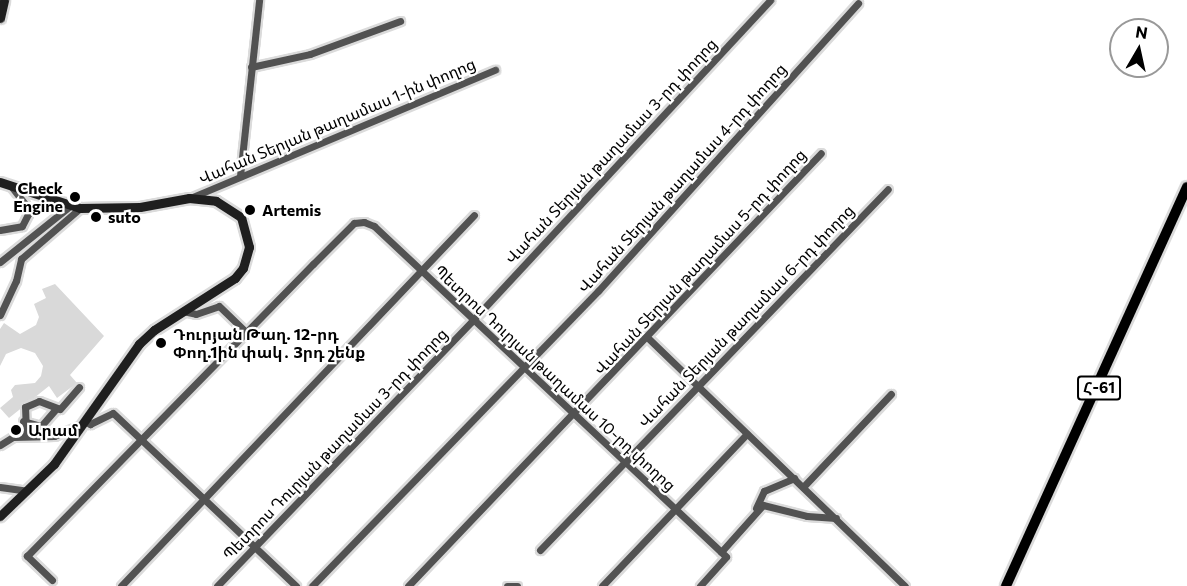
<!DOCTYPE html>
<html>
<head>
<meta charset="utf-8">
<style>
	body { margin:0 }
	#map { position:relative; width:1187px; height:586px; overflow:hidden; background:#fff; font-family:Commissioner,"Noto Sans Armenian",sans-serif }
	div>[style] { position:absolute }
	.green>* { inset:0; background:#d9d9d9 }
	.roads { filter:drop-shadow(2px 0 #dbdbdb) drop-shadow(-2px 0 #dbdbdb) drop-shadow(0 2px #dbdbdb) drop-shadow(0 -2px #dbdbdb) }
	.minor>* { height:7px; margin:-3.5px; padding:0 3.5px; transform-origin:3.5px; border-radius:3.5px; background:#525252 }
	.secondary>* { height:9px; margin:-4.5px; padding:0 4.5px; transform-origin:4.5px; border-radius:4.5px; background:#1f1f1f }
	.primary>* { height:10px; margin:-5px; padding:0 5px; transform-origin:5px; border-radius:5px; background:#000 }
	.dots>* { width:16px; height:16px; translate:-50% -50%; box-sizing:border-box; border:3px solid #fff; border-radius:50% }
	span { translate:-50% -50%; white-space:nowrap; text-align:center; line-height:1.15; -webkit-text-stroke:4.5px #fff; paint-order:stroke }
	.shield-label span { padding:2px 4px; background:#fff; border:2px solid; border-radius:4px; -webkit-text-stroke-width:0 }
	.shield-label { font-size:15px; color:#000; font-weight:700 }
	.street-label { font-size:16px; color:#000 }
	.poi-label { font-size:16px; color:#000; font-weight:700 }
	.right { translate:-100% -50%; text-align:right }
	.left { translate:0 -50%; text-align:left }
	.north { position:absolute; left:1109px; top:18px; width:60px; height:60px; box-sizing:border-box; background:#fff; border:2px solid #999; border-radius:50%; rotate:9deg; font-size:16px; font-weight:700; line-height:24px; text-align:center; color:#000 }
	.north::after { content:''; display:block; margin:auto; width:21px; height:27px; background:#000; clip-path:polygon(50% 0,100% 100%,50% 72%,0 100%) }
</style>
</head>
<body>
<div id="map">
	<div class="green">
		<div style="clip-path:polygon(55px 284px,104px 336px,70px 375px,77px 383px,57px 398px,49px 386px,9px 418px,0 408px,13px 397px,11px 390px,15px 385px,35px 383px,41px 376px,43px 366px,35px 353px,21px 348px,6px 354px,0 366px,0 329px,4px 323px,20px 334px,36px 325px,39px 317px,34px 304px,46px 298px,42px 289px)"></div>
	</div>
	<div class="roads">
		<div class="minor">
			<div style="left:251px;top:67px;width:60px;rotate:-12.4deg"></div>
			<div style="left:310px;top:54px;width:96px;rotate:-20.1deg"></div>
			<div style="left:240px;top:176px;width:177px;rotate:-83.8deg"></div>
			<div style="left:190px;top:198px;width:331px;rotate:-22.8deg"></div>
			<div style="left:0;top:230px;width:22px;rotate:-10deg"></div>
			<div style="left:22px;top:226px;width:13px;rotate:-63deg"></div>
			<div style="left:28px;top:214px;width:10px;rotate:-107deg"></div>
			<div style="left:25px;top:204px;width:23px;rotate:-128deg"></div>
			<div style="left:0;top:262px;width:90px;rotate:-38.7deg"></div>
			<div style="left:183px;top:311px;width:13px;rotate:13deg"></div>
			<div style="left:196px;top:314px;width:24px;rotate:-19deg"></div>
			<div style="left:219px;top:306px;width:36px;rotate:44deg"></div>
			<div style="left:0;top:315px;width:38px;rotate:-65deg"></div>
			<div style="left:16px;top:281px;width:23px;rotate:-77deg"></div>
			<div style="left:21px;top:259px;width:78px;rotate:-40.8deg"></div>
			<div style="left:648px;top:338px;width:357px;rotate:44deg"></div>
			<div style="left:23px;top:421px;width:19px;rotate:16deg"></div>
			<div style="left:41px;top:426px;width:23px;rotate:-49deg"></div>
			<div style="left:84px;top:421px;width:7px;rotate:27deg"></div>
			<div style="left:90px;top:424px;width:25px;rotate:-26deg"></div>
			<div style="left:113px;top:413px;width:252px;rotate:43.4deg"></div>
			<div style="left:26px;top:434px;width:27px;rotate:-92deg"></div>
			<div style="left:25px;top:407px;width:15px;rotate:-23deg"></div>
			<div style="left:39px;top:401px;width:22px;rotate:21deg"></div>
			<div style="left:60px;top:409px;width:29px;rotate:-49deg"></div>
			<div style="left:0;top:445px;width:15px;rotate:-32deg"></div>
			<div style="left:13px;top:437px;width:41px;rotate:-1.4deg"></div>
			<div style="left:54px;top:436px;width:29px;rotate:-22deg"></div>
			<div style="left:0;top:487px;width:27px;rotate:8deg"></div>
			<div style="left:803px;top:487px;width:128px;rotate:-46.6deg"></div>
			<div style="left:756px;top:508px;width:19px;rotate:-65deg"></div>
			<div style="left:764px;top:491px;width:33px;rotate:-23deg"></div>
			<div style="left:540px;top:550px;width:501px;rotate:-46.05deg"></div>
			<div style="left:721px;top:552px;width:63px;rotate:-48.2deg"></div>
			<div style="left:763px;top:505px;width:45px;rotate:14deg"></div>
			<div style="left:807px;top:516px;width:29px;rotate:4deg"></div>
			<div style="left:52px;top:580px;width:35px;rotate:-136deg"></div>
			<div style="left:27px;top:556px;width:409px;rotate:-45.6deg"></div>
			<div style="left:313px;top:264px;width:58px;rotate:-45deg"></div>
			<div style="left:354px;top:223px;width:10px;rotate:-6deg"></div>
			<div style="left:364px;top:222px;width:11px;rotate:22deg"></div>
			<div style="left:374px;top:226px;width:483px;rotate:43.2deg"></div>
			<div style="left:726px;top:557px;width:39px;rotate:132deg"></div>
			<div style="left:121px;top:586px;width:512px;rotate:-46.42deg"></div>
			<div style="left:217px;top:586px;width:368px;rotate:-46.1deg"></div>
			<div style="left:472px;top:321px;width:438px;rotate:-47.1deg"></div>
			<div style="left:312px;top:586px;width:411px;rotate:-45.9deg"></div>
			<div style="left:598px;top:291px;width:388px;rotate:-47.9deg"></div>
			<div style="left:408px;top:586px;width:598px;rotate:-46.35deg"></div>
			<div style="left:507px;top:586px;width:10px"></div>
			<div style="left:602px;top:586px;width:210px;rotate:-46.4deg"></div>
		</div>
		<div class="secondary">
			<div style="left:0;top:18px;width:18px;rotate:-77deg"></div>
			<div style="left:0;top:182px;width:84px;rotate:18deg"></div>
			<div style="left:80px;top:208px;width:60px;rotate:-1deg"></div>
			<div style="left:140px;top:207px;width:50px;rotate:-10.4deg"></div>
			<div style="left:189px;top:198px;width:27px;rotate:6deg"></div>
			<div style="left:216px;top:201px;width:30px;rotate:33deg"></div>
			<div style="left:241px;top:217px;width:31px;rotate:75deg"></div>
			<div style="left:249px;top:247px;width:22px;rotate:106deg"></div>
			<div style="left:243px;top:268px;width:13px;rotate:129deg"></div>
			<div style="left:235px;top:278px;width:96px;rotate:147.3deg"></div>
			<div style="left:154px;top:330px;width:21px;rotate:137deg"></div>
			<div style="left:139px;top:344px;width:147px;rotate:125.3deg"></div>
			<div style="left:54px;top:464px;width:75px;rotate:136.1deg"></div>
		</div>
		<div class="primary">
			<div style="left:1006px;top:586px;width:438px;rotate:-65.6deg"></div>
		</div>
	</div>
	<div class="dots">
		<div style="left:75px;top:197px;background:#000"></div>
		<div style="left:250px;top:210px;background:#000"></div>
		<div style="left:96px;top:217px;background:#000"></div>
		<div style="left:161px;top:343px;background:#000"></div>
		<div style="left:16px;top:430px;background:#000"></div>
	</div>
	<div class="shield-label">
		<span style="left:1099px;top:388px">Հ-61</span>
	</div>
	<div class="street-label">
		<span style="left:337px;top:121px;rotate:-23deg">Վահան Տերյան թաղամաս 1-ին փողոց</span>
		<span style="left:611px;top:151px;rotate:-47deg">Վահան Տերյան թաղամաս 3-րդ փողոց</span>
		<span style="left:682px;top:178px;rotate:-48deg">Վահան Տերյան թաղամաս 4-րդ փողոց</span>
		<span style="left:700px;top:262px;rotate:-47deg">Վահան Տերյան թաղամաս 5-րդ փողոց</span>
		<span style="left:746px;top:316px;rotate:-46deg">Վահան Տերյան թաղամաս 6-րդ փողոց</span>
		<span style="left:555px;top:378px;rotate:43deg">Պետրոս Դուրյան թաղամաս 10-րդ փողոց</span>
		<span style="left:335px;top:444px;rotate:-46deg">Պետրոս Դուրյան թաղամաս 3-րդ փողոց</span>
	</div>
	<div class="poi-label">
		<span class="right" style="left:63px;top:197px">Check<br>Engine</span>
		<span class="left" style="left:262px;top:210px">Artemis</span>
		<span class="left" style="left:108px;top:217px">suto</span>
		<span class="left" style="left:173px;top:343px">Դուրյան Թաղ. 12-րդ<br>Փող.1ին փակ․ 3րդ շենք</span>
		<span class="left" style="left:28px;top:430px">Արամ</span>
	</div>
	<div class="north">N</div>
</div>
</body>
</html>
